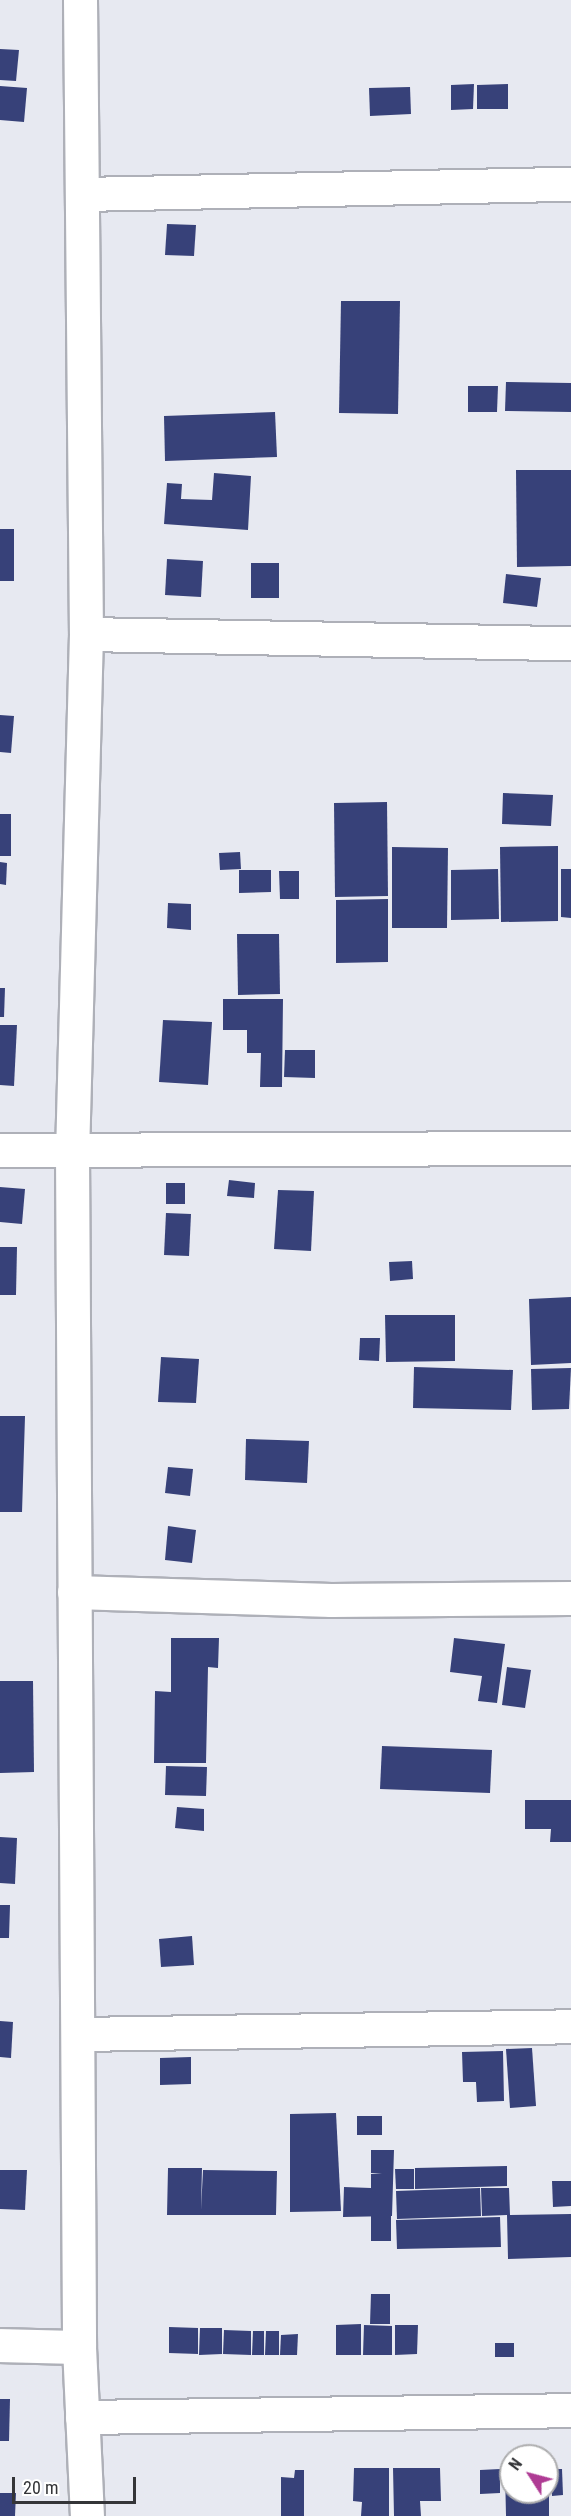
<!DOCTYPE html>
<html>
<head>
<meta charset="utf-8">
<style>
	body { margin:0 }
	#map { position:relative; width:571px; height:2516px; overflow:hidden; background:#e7e9f1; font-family:"Roboto Condensed",sans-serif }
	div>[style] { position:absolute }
	.building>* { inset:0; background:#374179 }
	.roads { filter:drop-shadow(2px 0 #aeb0b8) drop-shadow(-2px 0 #aeb0b8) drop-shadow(0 2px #aeb0b8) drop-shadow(0 -2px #aeb0b8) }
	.street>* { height:33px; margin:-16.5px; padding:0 16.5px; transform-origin:16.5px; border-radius:16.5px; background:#fff }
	span { translate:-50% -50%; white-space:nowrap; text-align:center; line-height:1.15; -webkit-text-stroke:6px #fff; paint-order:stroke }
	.north { position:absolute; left:499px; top:2444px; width:60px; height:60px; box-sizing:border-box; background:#fff; border:2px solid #aeaeaf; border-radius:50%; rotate:306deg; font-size:16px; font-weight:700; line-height:24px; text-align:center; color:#343538 }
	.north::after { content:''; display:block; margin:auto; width:21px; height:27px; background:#af3b94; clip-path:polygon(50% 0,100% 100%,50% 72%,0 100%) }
	.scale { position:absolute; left:12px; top:2477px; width:124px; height:27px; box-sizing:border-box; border:3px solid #343538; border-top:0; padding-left:8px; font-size:18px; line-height:21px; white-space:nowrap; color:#343538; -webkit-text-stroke:4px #fff; paint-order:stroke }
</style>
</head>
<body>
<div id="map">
	<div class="building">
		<div style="clip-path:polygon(0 49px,19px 50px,16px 81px,0 80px)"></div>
		<div style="clip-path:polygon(474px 84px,473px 109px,451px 110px,451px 85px)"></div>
		<div style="clip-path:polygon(508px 84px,508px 109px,477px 109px,477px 85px)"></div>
		<div style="clip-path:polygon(0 86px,27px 88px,24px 122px,0 120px)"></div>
		<div style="clip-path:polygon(410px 87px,411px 114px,370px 116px,369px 88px)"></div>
		<div style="clip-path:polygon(167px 224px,196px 225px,194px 256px,165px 255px)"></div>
		<div style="clip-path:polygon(341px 301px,400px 301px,398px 414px,339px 413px)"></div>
		<div style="clip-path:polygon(506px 382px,571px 383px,571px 412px,505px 411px)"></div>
		<div style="clip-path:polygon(468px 386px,498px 386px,497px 412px,468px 412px)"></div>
		<div style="clip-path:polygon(275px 412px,277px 457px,165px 461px,164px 416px)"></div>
		<div style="clip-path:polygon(516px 470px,571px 470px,571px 566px,517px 567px)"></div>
		<div style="clip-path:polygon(214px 473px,251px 476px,248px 530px,164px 524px,167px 483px,182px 484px,181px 499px,212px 500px)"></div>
		<div style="clip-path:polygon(0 529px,14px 529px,14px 581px,0 581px)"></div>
		<div style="clip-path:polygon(167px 559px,203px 561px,201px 597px,165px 595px)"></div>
		<div style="clip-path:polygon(251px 563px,279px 563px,279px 598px,251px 598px)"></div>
		<div style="clip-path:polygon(506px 574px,541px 578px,537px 607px,503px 603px)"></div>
		<div style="clip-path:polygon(0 715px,14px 716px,11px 753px,0 752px)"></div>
		<div style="clip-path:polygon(503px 793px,553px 795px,551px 826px,502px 824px)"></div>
		<div style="clip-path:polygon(387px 802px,388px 896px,335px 897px,334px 803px)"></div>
		<div style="clip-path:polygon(0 814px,11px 814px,11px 856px,0 856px)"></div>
		<div style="clip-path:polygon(558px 846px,558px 921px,501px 922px,500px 847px)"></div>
		<div style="clip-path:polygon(392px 847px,448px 848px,447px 928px,392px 928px)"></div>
		<div style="clip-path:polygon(240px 852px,241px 869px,220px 870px,219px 853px)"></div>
		<div style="clip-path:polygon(0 862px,7px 863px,6px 885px,0 884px)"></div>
		<div style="clip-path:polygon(498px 869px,499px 919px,451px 920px,451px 870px)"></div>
		<div style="clip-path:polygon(561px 869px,571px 869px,571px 918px,561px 917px)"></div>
		<div style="clip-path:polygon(239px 870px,271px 870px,271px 892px,239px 893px)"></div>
		<div style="clip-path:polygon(279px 871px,299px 871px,299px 899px,280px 899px)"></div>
		<div style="clip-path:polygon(388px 899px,388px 962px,336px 963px,336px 900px)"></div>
		<div style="clip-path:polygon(168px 903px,191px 904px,191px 930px,167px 928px)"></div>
		<div style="clip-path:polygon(237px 934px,279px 934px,280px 994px,238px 995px)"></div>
		<div style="clip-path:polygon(0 988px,5px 988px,4px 1017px,0 1017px)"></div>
		<div style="clip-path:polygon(223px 999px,283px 999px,282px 1087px,260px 1087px,261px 1053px,247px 1053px,247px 1030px,223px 1030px)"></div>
		<div style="clip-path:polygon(163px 1020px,212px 1022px,208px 1085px,159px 1082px)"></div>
		<div style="clip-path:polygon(0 1025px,17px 1025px,14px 1086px,0 1085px)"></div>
		<div style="clip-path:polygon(285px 1050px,315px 1050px,315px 1078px,284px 1077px)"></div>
		<div style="clip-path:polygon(229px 1180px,255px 1183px,254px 1198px,227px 1196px)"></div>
		<div style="clip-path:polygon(166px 1183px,185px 1183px,185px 1204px,166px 1204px)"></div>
		<div style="clip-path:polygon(0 1187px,25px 1189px,22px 1224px,0 1222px)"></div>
		<div style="clip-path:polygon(278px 1190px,314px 1191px,311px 1251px,274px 1249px)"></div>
		<div style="clip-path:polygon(166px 1213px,191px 1214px,189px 1256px,164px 1255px)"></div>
		<div style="clip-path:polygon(0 1247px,17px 1247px,16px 1295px,0 1295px)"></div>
		<div style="clip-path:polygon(412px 1261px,413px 1279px,390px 1281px,389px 1262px)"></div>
		<div style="clip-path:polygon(571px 1297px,571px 1363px,531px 1365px,529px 1299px)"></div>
		<div style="clip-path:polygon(385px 1315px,455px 1315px,455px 1361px,386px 1362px)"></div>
		<div style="clip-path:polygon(360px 1338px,380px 1338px,379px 1361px,359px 1360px)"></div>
		<div style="clip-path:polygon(161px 1357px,199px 1359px,196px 1403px,158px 1402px)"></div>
		<div style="clip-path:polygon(414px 1367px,513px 1370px,511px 1410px,413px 1408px)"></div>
		<div style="clip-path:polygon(571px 1368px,569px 1409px,532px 1410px,531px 1369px)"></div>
		<div style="clip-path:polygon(0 1416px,25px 1416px,22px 1512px,0 1512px)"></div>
		<div style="clip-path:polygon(246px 1439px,309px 1441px,307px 1483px,245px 1480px)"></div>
		<div style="clip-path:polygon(168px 1467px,193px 1469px,190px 1496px,165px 1493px)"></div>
		<div style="clip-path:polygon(168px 1526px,196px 1530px,192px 1563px,165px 1560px)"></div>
		<div style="clip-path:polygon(171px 1638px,219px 1638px,218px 1668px,208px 1667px,206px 1763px,154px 1763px,155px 1691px,171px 1692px)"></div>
		<div style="clip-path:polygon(454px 1638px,505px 1644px,497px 1703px,478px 1701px,482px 1676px,450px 1672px)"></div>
		<div style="clip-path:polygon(507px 1667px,531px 1670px,525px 1708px,502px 1705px)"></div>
		<div style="clip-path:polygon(0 1681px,33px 1681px,34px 1772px,0 1773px)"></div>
		<div style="clip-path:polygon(382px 1746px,492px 1750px,490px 1793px,380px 1789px)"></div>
		<div style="clip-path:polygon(166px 1766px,207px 1767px,206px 1796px,165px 1795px)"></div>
		<div style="clip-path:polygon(525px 1800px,571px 1800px,571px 1842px,550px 1842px,551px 1829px,525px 1829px)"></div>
		<div style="clip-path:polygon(177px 1807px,204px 1809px,204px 1831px,175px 1828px)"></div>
		<div style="clip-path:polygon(0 1837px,17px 1838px,15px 1884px,0 1883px)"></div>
		<div style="clip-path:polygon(0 1905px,10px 1905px,9px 1938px,0 1938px)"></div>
		<div style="clip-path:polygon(192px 1936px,194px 1965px,161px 1967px,159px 1939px)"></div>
		<div style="clip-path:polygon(0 2021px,13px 2022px,11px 2058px,0 2057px)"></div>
		<div style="clip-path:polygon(532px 2048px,536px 2106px,510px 2108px,506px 2049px)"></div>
		<div style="clip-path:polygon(503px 2051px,504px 2101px,477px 2102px,476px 2082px,463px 2082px,462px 2052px)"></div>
		<div style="clip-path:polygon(191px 2057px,191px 2084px,160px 2085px,160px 2058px)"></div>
		<div style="clip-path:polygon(336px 2113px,341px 2211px,290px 2212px,290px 2114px)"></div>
		<div style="clip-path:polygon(357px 2116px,382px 2116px,382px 2135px,357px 2135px)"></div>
		<div style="clip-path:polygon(371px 2150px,394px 2150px,392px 2216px,343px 2217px,344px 2187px,371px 2188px,371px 2174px,382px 2174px,371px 2173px)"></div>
		<div style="clip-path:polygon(507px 2166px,507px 2186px,415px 2189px,415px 2168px)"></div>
		<div style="clip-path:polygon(168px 2168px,202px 2168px,201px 2210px,203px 2170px,277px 2171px,276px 2215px,167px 2215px)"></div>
		<div style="clip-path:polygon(395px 2169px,414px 2169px,414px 2189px,396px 2189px)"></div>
		<div style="clip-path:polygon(0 2170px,27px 2170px,25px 2210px,0 2209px)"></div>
		<div style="clip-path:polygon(552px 2181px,571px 2181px,571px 2206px,553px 2207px)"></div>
		<div style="clip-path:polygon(480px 2188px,481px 2216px,397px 2219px,396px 2191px)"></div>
		<div style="clip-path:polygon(481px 2188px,509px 2188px,510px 2215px,571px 2214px,571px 2257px,508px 2259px,507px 2215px,482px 2216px)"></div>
		<div style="clip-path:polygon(371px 2216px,391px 2216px,391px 2241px,371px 2241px)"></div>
		<div style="clip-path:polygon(500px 2217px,501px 2247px,397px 2249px,396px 2220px)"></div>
		<div style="clip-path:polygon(371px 2294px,390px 2294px,390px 2324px,370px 2324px)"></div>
		<div style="clip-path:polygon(361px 2324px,361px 2355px,336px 2355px,336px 2325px)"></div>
		<div style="clip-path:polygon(364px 2325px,392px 2326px,392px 2355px,363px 2355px)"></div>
		<div style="clip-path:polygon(395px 2325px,418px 2325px,417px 2354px,395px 2355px)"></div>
		<div style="clip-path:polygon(169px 2327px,198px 2328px,198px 2354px,169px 2353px)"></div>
		<div style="clip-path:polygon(200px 2328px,222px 2328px,222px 2354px,199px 2355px)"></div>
		<div style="clip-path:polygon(224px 2330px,251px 2331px,251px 2355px,223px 2354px)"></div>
		<div style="clip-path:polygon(253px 2331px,264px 2331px,264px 2355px,252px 2355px)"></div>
		<div style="clip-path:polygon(266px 2331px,279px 2331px,279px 2355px,265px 2355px)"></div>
		<div style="clip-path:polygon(298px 2334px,297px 2355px,280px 2355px,281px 2335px)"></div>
		<div style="clip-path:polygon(495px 2343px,514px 2343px,514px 2357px,495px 2357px)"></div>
		<div style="clip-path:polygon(0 2399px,10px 2399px,9px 2441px,0 2441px)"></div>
		<div style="clip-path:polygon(354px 2468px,389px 2468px,389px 2516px,361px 2516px,362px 2502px,353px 2501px)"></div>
		<div style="clip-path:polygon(393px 2468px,440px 2468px,441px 2501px,420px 2501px,421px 2516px,394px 2516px)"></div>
		<div style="clip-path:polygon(500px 2469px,500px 2493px,480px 2494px,480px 2470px)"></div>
		<div style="clip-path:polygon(551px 2469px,562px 2469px,563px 2495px,552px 2496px)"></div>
		<div style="clip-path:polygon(295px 2470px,304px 2470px,304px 2516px,281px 2516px,281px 2477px,294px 2478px)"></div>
		<div style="clip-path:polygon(511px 2470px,511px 2492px,549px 2492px,549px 2516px,506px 2516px,505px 2471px)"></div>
		<div style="clip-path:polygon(0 2493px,16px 2493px,15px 2516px,0 2516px)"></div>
	</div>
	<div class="roads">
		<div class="street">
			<div style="left:80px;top:0;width:634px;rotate:89.46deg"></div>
			<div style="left:86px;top:634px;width:520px;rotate:91.54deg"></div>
			<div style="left:72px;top:1154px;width:1193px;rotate:89.66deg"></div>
			<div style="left:79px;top:2347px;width:169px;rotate:87.3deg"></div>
			<div style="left:82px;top:194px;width:489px;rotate:-1.2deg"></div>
			<div style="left:86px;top:634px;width:485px;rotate:1.1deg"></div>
			<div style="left:0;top:1150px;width:571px;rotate:-0.2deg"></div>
			<div style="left:74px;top:1592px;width:257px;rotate:1.8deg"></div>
			<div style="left:331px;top:1600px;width:240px;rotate:-0.5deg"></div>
			<div style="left:78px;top:2034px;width:493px;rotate:-0.9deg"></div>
			<div style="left:0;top:2345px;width:79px;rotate:1.5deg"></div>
			<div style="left:82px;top:2417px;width:489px;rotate:-0.8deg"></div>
		</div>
	</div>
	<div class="north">N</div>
	<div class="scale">20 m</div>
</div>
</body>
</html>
